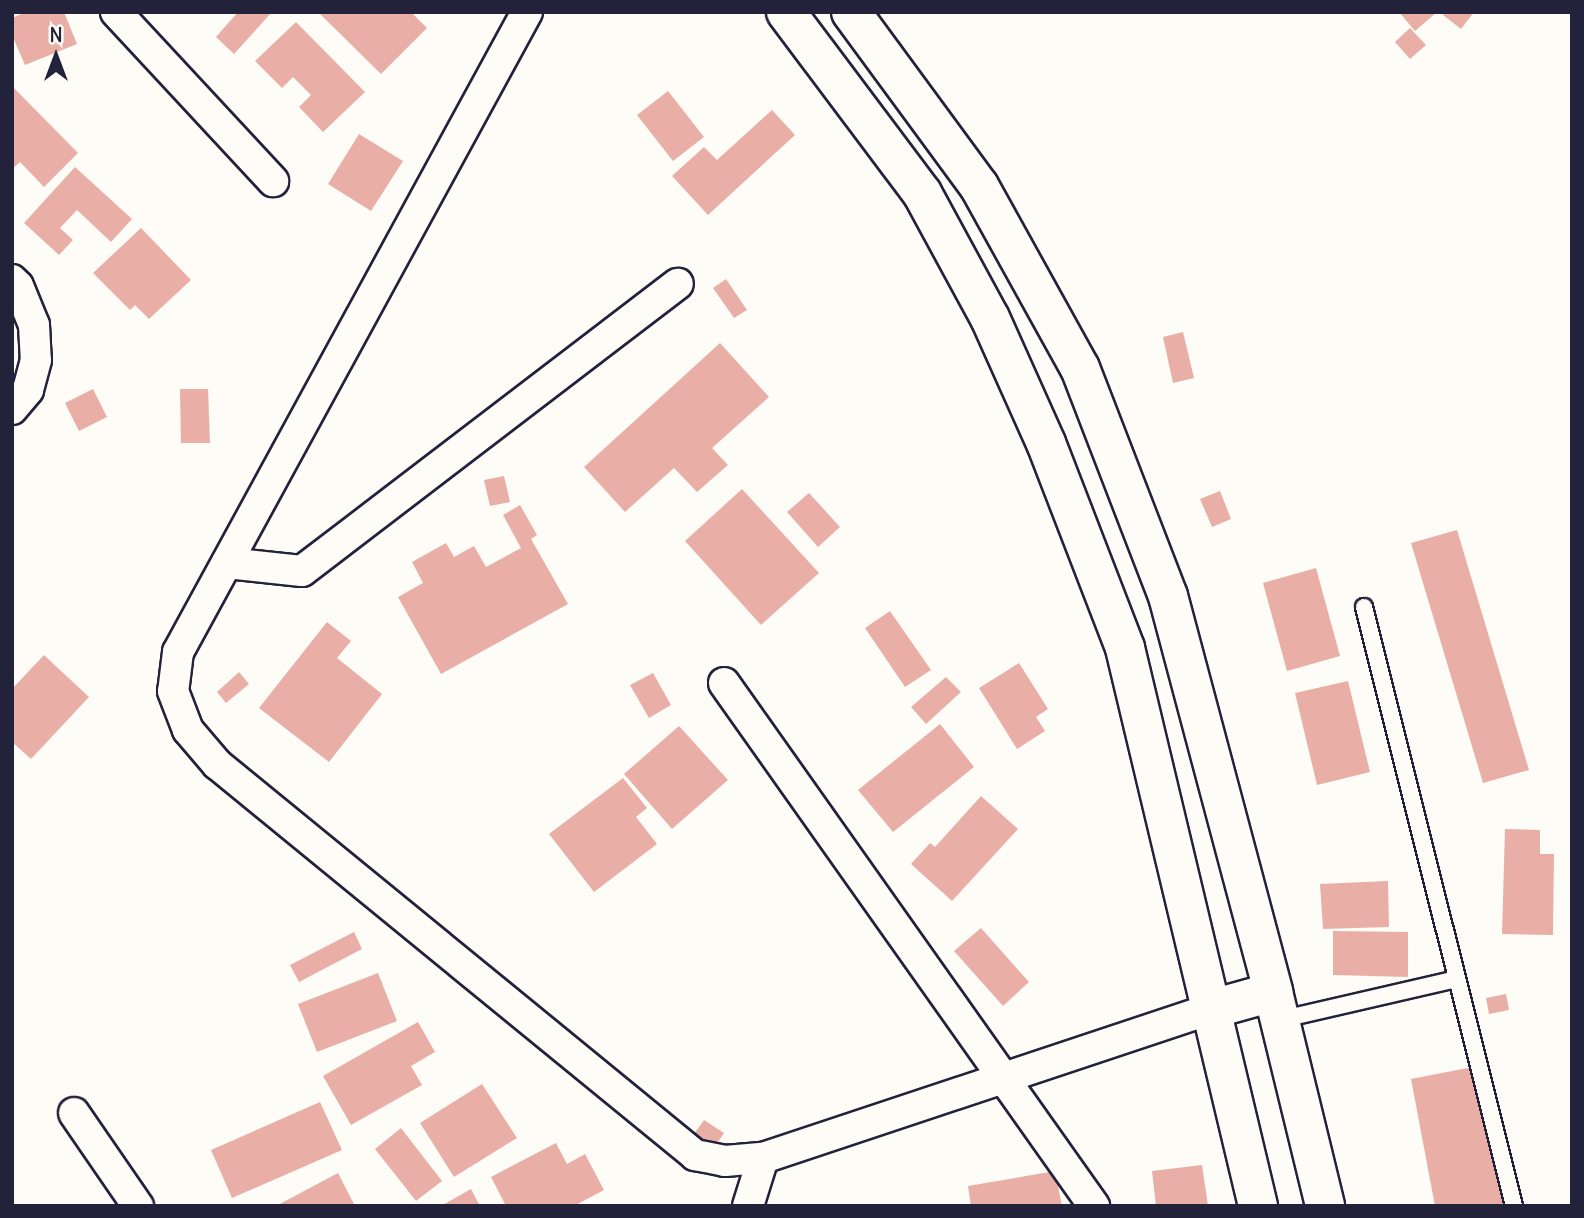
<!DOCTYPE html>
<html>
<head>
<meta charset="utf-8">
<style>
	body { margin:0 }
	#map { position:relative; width:1584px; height:1218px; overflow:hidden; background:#fdfcf7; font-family:Delius,sans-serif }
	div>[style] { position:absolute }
	.building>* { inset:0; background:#e9afa7 }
	.roads { filter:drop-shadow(2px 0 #22223b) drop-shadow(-2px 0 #22223b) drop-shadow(0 2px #22223b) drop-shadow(0 -2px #22223b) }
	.service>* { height:16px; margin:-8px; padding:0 8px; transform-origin:8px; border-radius:8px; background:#fdfcf7 }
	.minor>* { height:30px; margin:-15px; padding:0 15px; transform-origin:15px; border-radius:15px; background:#fdfcf7 }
	.tertiary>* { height:38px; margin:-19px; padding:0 19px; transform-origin:19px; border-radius:19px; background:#fdfcf7 }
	span { translate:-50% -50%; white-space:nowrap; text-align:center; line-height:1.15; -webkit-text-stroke:6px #fdfcf7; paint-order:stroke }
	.frame { position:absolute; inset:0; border:14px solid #22223b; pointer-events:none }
	.north { position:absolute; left:21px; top:21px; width:70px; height:70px; -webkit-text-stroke:5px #fdfcf7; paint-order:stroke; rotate:0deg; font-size:19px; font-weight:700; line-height:28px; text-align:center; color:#22223b }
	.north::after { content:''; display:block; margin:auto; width:24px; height:32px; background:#22223b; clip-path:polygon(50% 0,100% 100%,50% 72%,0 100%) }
</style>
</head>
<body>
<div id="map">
	<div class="building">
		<div style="clip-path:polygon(26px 12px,64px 12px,77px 44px,25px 65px,12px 35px,12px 18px)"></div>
		<div style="clip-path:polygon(238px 12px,272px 12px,234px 54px,216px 37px)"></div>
		<div style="clip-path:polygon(318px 12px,411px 12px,427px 28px,381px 74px)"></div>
		<div style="clip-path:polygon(1399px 12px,1437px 12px,1415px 31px)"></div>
		<div style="clip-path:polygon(1445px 12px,1474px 12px,1461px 29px,1443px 15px)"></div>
		<div style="clip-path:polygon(296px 22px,365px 92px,323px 132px,299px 107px,311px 95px,293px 77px,282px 88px,255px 61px)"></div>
		<div style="clip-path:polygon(1410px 28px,1426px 45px,1410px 59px,1395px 42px)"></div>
		<div style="clip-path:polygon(12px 86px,78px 153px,44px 187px,20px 162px,12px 169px)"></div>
		<div style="clip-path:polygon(668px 91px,704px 137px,673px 161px,637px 115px)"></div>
		<div style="clip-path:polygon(772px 110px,795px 135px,708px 215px,672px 176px,704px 147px,717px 160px)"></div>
		<div style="clip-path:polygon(359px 134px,403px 161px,371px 211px,328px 184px)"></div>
		<div style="clip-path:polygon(75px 167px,132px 219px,111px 242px,77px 210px,60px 228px,73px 240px,59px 255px,24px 223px)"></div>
		<div style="clip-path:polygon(141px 228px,191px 280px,149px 319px,135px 305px,130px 310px,93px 273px)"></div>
		<div style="clip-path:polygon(726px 279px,747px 310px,734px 318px,713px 288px)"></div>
		<div style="clip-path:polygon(1183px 332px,1194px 378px,1173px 383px,1163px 337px)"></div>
		<div style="clip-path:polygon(720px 343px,769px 397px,712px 448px,728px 465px,697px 492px,674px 468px,625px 512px,584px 467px)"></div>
		<div style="clip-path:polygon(93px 389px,107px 417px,79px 431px,65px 403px)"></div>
		<div style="clip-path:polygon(180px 389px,208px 389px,210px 443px,181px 443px)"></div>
		<div style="clip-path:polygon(504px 476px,510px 502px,490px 506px,484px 480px)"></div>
		<div style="clip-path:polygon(742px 489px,819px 573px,761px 625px,685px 541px)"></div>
		<div style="clip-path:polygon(1220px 491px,1231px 519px,1212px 527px,1200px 499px)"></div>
		<div style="clip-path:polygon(809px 493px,840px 527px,818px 547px,787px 512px)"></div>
		<div style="clip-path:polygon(520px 505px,537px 535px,531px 539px,568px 604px,441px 674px,398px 597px,423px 583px,412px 562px,446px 543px,454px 557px,474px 546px,486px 567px,521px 548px,503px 515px)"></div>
		<div style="clip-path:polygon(1457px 530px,1529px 770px,1483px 783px,1411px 543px)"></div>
		<div style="clip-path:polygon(1316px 568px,1340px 656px,1287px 671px,1263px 583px)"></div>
		<div style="clip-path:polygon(890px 611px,931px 670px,905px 687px,865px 628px)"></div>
		<div style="clip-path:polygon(327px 622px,351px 641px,337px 658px,382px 694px,329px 762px,259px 708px)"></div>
		<div style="clip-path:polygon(44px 655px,89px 697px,31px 759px,12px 742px,12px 689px)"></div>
		<div style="clip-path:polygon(1019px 663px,1048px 709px,1036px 717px,1045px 731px,1017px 749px,979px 688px)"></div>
		<div style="clip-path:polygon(239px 672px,249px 684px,226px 703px,217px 692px)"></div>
		<div style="clip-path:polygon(653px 673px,671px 705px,649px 718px,630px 685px)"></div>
		<div style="clip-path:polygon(946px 677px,961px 692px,926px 724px,911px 707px)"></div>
		<div style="clip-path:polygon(1348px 681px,1370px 772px,1317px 785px,1295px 693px)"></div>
		<div style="clip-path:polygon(940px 724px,974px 767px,893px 832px,858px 790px)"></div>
		<div style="clip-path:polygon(679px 726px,728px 780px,672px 829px,624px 774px)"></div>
		<div style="clip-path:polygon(623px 778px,647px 808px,636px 817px,657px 844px,594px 892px,549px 834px)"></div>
		<div style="clip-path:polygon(981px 796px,1018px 829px,952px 901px,911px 864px,930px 843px,935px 847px)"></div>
		<div style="clip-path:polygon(1505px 829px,1540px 830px,1540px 854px,1554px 854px,1553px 935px,1502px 934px)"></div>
		<div style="clip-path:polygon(1388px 881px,1389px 927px,1323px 929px,1320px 884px)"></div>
		<div style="clip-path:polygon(981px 928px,1029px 982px,1003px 1006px,954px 951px)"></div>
		<div style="clip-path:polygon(1333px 931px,1408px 932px,1408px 977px,1333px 975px)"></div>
		<div style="clip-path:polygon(354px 932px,362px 949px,299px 982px,290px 965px)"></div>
		<div style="clip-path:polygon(378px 973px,397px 1021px,317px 1052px,298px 1004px)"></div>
		<div style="clip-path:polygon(1506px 994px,1509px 1010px,1489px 1014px,1486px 998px)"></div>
		<div style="clip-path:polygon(418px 1022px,435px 1052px,411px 1066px,422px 1085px,351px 1125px,323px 1076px)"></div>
		<div style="clip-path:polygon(1478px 1066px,1503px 1206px,1435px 1206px,1411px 1079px)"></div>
		<div style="clip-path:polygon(482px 1084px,517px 1138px,454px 1177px,420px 1123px)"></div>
		<div style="clip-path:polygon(320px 1102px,342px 1150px,232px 1198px,211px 1150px)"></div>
		<div style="clip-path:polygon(704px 1120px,724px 1133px,714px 1148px,694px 1134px)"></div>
		<div style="clip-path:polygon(401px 1128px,442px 1181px,416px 1201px,375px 1149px)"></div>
		<div style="clip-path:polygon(556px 1143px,567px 1164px,585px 1154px,604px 1190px,574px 1206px,506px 1206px,491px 1177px)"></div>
		<div style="clip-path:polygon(1202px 1165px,1208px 1206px,1156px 1206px,1152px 1171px)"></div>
		<div style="clip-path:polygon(1055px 1171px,1062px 1206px,971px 1206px,968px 1186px)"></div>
		<div style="clip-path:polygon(338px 1173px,355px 1206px,276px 1206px)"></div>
		<div style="clip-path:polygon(471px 1189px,480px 1206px,441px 1206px)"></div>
	</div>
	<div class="roads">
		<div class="service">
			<div style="left:1364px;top:607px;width:617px;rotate:75.94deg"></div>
			<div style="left:1279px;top:1020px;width:182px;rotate:-13deg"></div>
		</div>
		<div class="minor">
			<div style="left:116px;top:12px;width:231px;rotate:47.1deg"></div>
			<div style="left:527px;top:12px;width:729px;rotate:118.6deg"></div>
			<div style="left:178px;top:652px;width:39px;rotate:97deg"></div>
			<div style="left:173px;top:691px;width:42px;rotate:69deg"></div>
			<div style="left:188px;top:730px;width:45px;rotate:49.5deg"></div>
			<div style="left:217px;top:764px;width:618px;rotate:39.28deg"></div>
			<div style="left:695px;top:1155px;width:31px;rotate:11deg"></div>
			<div style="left:725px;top:1161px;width:38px;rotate:-5deg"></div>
			<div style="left:763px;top:1158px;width:473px;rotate:-18.4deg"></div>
			<div style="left:12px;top:280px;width:8px;rotate:45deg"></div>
			<div style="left:18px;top:286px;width:42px;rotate:67.7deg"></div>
			<div style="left:34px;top:325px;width:35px;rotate:87deg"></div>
			<div style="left:36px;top:360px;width:31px;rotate:105deg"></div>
			<div style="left:28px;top:390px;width:25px;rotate:130deg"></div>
			<div style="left:227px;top:563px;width:75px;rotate:6.1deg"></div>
			<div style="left:302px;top:571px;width:473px;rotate:-37.4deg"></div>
			<div style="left:724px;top:683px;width:641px;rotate:54.72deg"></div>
			<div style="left:74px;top:1113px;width:113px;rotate:55.5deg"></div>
			<div style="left:748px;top:1206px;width:50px;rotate:-72.6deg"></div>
		</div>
		<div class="tertiary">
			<div style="left:786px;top:12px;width:226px;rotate:53.1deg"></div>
			<div style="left:922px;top:193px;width:142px;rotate:61.5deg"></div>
			<div style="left:990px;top:318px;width:137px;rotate:65.9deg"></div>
			<div style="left:1046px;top:443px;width:220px;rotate:68.9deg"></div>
			<div style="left:1125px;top:648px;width:574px;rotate:76.59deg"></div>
			<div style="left:851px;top:12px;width:216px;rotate:53.7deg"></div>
			<div style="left:979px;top:186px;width:208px;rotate:61deg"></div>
			<div style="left:1080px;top:368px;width:244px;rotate:68.9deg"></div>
			<div style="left:1168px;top:596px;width:410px;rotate:75.1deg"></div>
			<div style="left:1273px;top:992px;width:220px;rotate:76.3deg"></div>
			<div style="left:1212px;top:1009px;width:63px;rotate:-15.6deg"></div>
		</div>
	</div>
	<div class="frame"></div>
	<div class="north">N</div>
</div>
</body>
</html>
